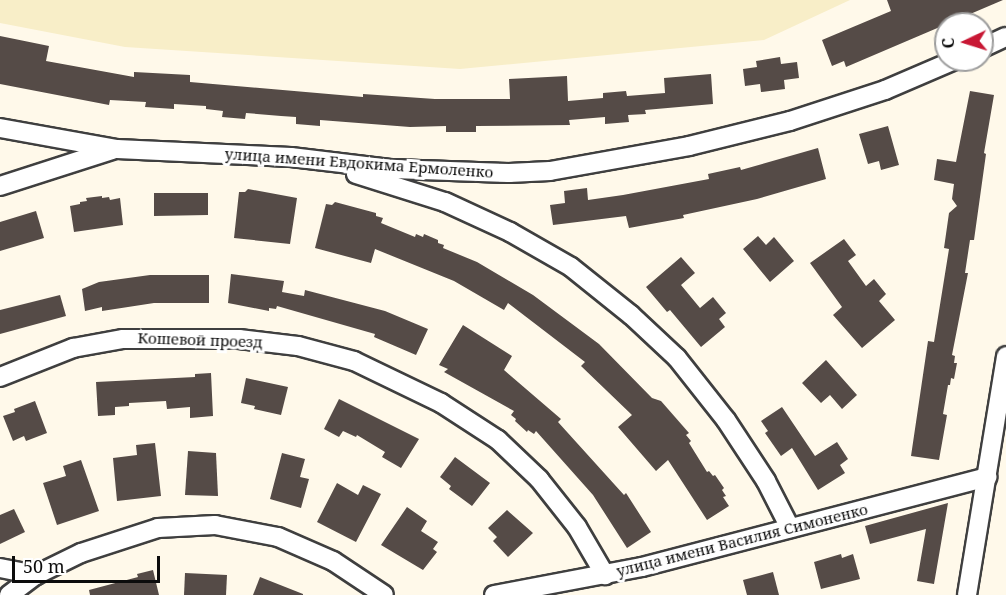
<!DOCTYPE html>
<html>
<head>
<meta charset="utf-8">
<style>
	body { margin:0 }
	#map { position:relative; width:1006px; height:595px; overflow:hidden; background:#fff9ea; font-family:"Noto Serif",serif }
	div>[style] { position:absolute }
	.farmland>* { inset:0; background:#f8eec8 }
	.building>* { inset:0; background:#554b47 }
	.roads { filter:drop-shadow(2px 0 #3f3f3f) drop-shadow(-2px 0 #3f3f3f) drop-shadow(0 2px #3f3f3f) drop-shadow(0 -2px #3f3f3f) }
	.minor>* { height:18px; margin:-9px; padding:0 9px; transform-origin:9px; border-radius:9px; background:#fff }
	span { translate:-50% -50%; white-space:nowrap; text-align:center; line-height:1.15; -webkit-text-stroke:6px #fff; paint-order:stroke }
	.street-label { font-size:15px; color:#0c0c0c }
	.north { position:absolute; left:934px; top:12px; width:60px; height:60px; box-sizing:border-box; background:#fff; border:2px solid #9e9e9e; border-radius:50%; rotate:266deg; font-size:16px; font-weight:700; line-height:24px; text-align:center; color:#0c0c0c }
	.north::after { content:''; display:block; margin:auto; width:21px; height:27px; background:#c81734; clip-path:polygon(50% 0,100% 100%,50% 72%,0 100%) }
	.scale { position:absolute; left:12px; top:556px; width:148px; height:27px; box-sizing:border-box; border:3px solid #0c0c0c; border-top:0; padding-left:8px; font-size:18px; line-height:21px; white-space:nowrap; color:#0c0c0c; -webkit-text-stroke:4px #fff; paint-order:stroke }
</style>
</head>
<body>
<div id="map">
	<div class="farmland">
		<div style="clip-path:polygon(0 0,850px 0,764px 40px,460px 69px,125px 47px,0 23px)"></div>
	</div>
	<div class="building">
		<div style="clip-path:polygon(887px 0,1003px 0,846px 67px,844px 61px,832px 66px,822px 40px,891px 11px)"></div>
		<div style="clip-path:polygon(0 36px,49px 46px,46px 61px,134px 77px,134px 72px,190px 75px,190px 82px,363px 97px,363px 94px,435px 99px,510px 99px,509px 79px,567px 76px,568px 101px,603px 98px,603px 93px,626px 91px,627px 96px,665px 93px,664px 78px,711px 74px,713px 104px,645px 110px,646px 114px,628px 115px,629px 122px,605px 124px,605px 117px,569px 120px,570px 125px,476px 126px,476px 132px,446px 132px,446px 126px,410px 127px,320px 120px,320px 126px,296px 124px,296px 117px,281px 116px,246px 113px,245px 119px,222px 117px,223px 111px,206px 109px,206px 106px,174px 104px,174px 109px,145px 107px,146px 102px,110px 100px,109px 105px,0 84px)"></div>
		<div style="clip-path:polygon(780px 57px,781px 64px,797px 62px,799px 78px,784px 80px,785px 89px,761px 92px,760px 84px,745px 86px,743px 69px,757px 67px,756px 61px)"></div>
		<div style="clip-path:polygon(970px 91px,994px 95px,984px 153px,986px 154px,974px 240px,970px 240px,965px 273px,968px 273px,952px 355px,955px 356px,954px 363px,957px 363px,954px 379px,951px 378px,950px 385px,948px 385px,943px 414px,947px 415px,939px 460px,911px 456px,928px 341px,934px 342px,949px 249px,944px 248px,949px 213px,957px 206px,952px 199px,954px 184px,934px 180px,937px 159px,956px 162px)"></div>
		<div style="clip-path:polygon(888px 126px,899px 165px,881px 170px,879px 161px,868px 164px,859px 134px)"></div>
		<div style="clip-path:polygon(818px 148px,826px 179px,757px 199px,683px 215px,684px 218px,629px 228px,626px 216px,553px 225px,550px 205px,565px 203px,564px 191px,587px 188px,588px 200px,623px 195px,709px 179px,708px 174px,740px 167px,741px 170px)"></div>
		<div style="clip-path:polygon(248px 189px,297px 198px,290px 244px,234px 238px,239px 192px,245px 192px)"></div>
		<div style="clip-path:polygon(154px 193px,208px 193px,208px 215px,154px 216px)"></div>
		<div style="clip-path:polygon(102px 196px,102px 198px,109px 197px,110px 200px,120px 198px,123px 225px,74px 232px,70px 206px,80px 204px,80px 202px,87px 201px,86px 198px)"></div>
		<div style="clip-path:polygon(335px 202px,376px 213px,376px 216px,383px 218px,381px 223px,415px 237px,416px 234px,423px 237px,424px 234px,438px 240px,438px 243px,444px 245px,443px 248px,477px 262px,533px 295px,599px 344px,652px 398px,661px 401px,689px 433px,686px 435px,691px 441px,689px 443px,707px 472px,709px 471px,713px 476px,715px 475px,724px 488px,722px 490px,726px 496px,723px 497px,729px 506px,707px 520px,668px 460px,656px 471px,618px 427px,632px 415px,581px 366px,585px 362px,508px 303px,504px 310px,454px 281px,375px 249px,371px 263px,315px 248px,326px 204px,332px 205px)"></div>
		<div style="clip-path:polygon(36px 211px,44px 238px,0 251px,0 222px)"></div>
		<div style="clip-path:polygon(758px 236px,766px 245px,774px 237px,794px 261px,770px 282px,743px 249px)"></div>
		<div style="clip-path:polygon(844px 239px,856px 255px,848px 261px,866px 286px,874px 279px,886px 294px,879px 301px,895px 320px,862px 348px,833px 315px,842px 307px,810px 263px)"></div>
		<div style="clip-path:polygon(681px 257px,695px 273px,681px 285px,700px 308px,713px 297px,726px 313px,719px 319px,725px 327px,701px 347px,670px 310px,667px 312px,646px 287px)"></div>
		<div style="clip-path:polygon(231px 274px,284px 281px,282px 292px,304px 296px,305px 290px,385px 311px,428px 329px,416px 355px,374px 337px,375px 334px,277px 306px,276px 309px,269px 308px,269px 311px,228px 303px)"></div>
		<div style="clip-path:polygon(150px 275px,209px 275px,209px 303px,154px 303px,102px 311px,102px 307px,85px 311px,82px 289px,99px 282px)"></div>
		<div style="clip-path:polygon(60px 295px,66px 316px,0 334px,0 310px)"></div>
		<div style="clip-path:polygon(463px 325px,512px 356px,504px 370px,561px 419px,558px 422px,624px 495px,626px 493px,651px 532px,627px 548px,593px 495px,536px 431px,534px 434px,528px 430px,527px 432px,515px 421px,516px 419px,511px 415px,514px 411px,444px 372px,448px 369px,439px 365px)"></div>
		<div style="clip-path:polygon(826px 360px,857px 395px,842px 409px,830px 395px,821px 403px,802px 383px)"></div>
		<div style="clip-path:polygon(211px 373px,213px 416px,190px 418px,190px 407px,167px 409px,166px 401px,129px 403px,129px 406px,115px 407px,115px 415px,98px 416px,96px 382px,195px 377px,195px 374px)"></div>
		<div style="clip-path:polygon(246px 378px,288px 387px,281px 415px,254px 409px,255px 406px,241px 403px)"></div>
		<div style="clip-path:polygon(339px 399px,419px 439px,401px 468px,382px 457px,385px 452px,357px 435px,356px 437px,343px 431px,339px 437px,324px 429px)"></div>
		<div style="clip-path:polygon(35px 401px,47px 433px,26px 441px,24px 436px,13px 441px,3px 416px,15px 412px,14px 409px)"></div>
		<div style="clip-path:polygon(782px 407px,815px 456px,837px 442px,848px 459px,840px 465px,845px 473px,818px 490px,792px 448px,781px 456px,765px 433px,768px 431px,761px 421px)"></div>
		<div style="clip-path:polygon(155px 443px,161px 496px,117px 501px,113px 458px,137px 455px,136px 445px)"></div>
		<div style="clip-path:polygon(188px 451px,216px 453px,218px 496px,185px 495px)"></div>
		<div style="clip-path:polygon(282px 453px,305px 459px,300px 477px,309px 479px,301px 508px,270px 499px)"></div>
		<div style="clip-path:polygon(455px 457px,490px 483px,472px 506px,449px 489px,451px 486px,440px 477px)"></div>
		<div style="clip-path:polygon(81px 460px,99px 511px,57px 525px,43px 483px,66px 476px,63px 466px)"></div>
		<div style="clip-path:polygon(337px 483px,358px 495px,363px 485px,381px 494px,356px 542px,317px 522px)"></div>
		<div style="clip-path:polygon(948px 503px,934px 584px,917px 581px,926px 529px,870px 544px,865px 526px)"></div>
		<div style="clip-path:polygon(407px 507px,427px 521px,421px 531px,438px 542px,433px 549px,437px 552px,423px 570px,381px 545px)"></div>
		<div style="clip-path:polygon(14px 509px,25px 532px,0 544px,0 515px)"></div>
		<div style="clip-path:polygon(507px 510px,533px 533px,508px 557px,493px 541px,497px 537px,488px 528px)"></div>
		<div style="clip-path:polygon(841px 554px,842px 558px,853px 554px,860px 579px,821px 589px,814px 562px)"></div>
		<div style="clip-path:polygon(153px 570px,159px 595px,90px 595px,89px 590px,138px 577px,137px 574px)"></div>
		<div style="clip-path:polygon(773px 572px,779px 595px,747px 595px,743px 580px)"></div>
		<div style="clip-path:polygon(185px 573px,227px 575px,226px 595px,184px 595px)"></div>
		<div style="clip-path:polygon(260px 577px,303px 594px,303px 595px,253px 595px)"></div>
	</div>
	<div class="roads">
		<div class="minor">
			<div style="left:982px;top:48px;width:26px;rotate:-25deg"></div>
			<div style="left:0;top:128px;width:119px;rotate:10.2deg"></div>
			<div style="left:117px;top:149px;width:174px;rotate:2.6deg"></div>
			<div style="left:291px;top:157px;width:102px;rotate:6.8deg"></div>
			<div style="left:392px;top:169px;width:117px;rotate:2deg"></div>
			<div style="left:509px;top:173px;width:41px;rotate:-2.8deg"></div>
			<div style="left:550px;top:171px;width:141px;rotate:-10.2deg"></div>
			<div style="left:689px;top:146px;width:104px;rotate:-13.9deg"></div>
			<div style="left:790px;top:121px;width:100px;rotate:-18.1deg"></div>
			<div style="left:885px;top:90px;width:76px;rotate:-23.2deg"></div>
			<div style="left:356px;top:174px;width:93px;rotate:17.5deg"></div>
			<div style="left:445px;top:202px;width:72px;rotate:24.8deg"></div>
			<div style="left:510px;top:232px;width:70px;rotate:29.8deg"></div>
			<div style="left:571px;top:267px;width:77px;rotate:38.7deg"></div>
			<div style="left:631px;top:315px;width:63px;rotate:43.1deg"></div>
			<div style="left:677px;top:358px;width:79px;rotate:51.7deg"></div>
			<div style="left:726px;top:420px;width:73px;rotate:56.7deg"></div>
			<div style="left:766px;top:481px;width:53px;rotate:62.9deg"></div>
			<div style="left:0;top:186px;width:118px;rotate:-17.8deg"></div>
			<div style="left:0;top:377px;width:79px;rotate:-21.7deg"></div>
			<div style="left:73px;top:348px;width:51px;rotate:-10.2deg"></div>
			<div style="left:123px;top:339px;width:116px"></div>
			<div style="left:239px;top:339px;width:59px;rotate:6.8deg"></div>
			<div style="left:298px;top:346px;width:58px;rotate:15deg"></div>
			<div style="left:354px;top:361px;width:97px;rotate:25.8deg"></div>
			<div style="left:441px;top:403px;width:68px;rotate:33deg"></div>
			<div style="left:498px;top:440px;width:57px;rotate:43.6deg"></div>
			<div style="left:539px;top:479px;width:61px;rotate:51.6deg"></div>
			<div style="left:577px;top:527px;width:56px;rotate:59.7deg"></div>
			<div style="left:0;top:568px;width:37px;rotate:11deg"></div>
			<div style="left:9px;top:595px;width:34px;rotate:-37deg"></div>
			<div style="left:36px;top:575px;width:50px;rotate:-26.1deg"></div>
			<div style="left:81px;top:553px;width:81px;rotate:-18deg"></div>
			<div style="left:158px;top:528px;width:57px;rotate:-3deg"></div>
			<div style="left:215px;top:525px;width:64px;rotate:10.8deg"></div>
			<div style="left:278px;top:537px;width:60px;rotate:23.6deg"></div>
			<div style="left:333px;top:561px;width:61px;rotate:33.7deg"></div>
			<div style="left:494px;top:595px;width:151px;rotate:-10.7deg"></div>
			<div style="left:642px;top:567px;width:357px;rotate:-14.6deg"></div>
			<div style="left:967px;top:595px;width:242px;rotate:-80.7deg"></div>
		</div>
	</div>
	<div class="street-label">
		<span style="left:359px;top:163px;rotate:4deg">улица имени Евдокима Ермоленко</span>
		<span style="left:200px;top:340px;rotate:2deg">Кошевой проезд</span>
		<span style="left:742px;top:540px;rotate:-14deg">улица имени Василия Симоненко</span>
	</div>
	<div class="north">С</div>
	<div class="scale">50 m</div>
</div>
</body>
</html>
